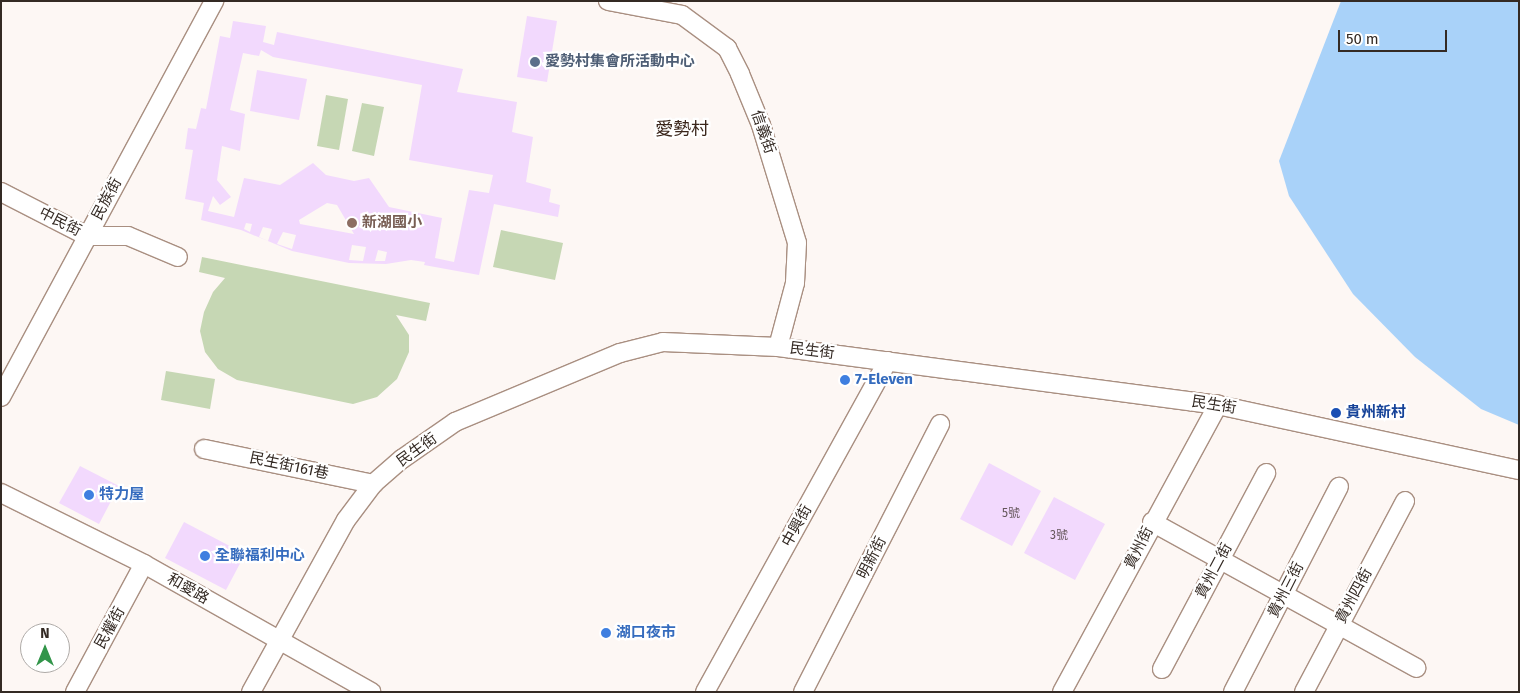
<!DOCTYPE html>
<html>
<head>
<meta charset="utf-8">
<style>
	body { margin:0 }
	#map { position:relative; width:1520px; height:693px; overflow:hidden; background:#fdf7f4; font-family:"Fira Sans","Noto Sans TC",sans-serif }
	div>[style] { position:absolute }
	.green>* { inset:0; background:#c6d7b4 }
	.water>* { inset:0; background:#a9d2f9 }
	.building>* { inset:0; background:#f2d9fd }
	.roads { filter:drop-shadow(1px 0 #a98f81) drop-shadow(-1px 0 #a98f81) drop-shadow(0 1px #a98f81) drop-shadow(0 -1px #a98f81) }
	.minor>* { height:18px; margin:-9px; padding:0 9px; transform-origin:9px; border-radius:9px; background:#fff }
	.dots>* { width:14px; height:14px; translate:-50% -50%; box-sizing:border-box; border:2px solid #fff; border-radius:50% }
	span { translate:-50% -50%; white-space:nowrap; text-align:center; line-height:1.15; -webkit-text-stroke:4.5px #fff; paint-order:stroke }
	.number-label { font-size:12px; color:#64565a }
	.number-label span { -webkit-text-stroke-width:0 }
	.service-label { font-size:15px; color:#4e5e75; font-weight:700 }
	.left { translate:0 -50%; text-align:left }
	.street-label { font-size:15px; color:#342a24 }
	.education-label { font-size:15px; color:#785e54; font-weight:700 }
	.shop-label { font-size:15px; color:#366cbe; font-weight:700 }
	.transit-label { font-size:15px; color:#164399; font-weight:700 }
	.quarter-label { font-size:18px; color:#3a251a }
	.frame { position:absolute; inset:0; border:2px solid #342a24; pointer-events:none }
	.north { position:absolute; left:20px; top:623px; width:50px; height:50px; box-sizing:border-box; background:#fff; border:1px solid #aeaaa7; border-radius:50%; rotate:0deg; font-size:14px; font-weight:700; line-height:20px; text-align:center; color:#342a24 }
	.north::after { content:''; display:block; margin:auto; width:18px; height:22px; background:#32954a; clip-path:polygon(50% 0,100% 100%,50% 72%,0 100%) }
	.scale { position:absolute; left:1338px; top:30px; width:109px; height:22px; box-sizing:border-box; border:2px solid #342a24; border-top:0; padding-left:6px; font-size:15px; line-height:18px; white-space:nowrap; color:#342a24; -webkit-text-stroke:4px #fff; paint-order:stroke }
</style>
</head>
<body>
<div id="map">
	<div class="green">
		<div style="clip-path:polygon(326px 95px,348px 99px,339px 150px,317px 146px)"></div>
		<div style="clip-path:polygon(362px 103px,384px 107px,374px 156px,352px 151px)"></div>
		<div style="clip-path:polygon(501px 230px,563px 243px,555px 280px,493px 267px)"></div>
		<div style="clip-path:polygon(202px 257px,430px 303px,426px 321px,396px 315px,409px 335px,409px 352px,397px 379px,377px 397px,353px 404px,237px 380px,218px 369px,205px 352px,200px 331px,204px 312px,213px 292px,225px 278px,199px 272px)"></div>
		<div style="clip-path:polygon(166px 371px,215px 379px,210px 409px,161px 400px)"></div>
	</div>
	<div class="water">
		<div style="clip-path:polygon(1341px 1px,1519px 1px,1519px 425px,1481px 409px,1415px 357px,1353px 294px,1289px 196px,1279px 161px)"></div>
	</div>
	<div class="building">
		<div style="clip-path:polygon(527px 16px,557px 21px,547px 82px,517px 77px)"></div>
		<div style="clip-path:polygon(evenodd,233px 21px,266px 26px,263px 42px,274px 45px,277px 32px,463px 69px,457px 92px,517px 102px,512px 132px,533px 137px,526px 182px,551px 189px,549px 202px,560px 205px,558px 217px,494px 204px,479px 275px,424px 265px,425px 262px,411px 260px,386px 264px,349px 263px,292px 251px,241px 230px,201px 220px,204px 203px,185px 199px,193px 150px,185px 149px,188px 128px,196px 129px,201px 108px,206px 109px,220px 36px,230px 38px,233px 21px,261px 50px,273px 57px,422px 85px,409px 160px,493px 175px,489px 193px,469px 190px,454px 262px,435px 258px,442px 218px,389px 207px,369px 178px,354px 181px,326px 175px,313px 163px,280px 185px,244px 178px,234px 217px,208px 211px,213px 196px,220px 205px,231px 197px,217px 180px,222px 146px,240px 151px,245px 114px,230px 110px,243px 53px,259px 56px,261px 50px,233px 21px,327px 203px,337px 205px,354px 234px,300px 224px,299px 220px,327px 203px,233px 21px,246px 223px,252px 224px,250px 232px,244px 229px,246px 223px,233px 21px,263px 227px,272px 229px,268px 241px,259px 237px,263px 227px,233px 21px,283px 232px,296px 235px,292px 249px,277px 244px,283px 232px,233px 21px,352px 245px,366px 247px,363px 261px,349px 260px,352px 245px,233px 21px,378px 250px,387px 252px,385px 261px,375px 261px,378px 250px)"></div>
		<div style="clip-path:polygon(257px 70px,307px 79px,299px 120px,250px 111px)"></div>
		<div style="clip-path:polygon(989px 463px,1041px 491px,1012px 546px,960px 519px)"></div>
		<div style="clip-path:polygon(80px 466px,119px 486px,99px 524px,59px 503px)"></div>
		<div style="clip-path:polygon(1054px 497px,1105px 524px,1075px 580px,1024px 553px)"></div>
		<div style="clip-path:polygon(184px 522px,245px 554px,226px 590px,165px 558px)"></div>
	</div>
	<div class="roads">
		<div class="minor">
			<div style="left:608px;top:1px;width:75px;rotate:10.7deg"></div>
			<div style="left:682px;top:15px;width:56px;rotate:36.3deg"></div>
			<div style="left:727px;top:48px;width:29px;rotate:63deg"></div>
			<div style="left:740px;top:74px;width:55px;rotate:67.6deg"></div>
			<div style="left:761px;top:125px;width:123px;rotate:73deg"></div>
			<div style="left:797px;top:243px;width:40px;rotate:92.9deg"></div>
			<div style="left:795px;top:283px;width:66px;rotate:104.9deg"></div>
			<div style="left:1px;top:192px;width:97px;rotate:27.1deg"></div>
			<div style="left:87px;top:236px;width:41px"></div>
			<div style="left:128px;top:236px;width:54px;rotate:22.8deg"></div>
			<div style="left:1px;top:397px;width:450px;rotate:-61.7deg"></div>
			<div style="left:204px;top:449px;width:173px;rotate:11.7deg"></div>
			<div style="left:1px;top:493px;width:160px;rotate:26.4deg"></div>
			<div style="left:144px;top:564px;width:261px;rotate:29.4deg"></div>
			<div style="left:1152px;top:522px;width:302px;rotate:28.9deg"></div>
			<div style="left:1162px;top:669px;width:222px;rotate:-62deg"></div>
			<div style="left:75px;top:692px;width:145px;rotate:-61.7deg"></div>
			<div style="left:251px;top:692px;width:196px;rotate:-61.1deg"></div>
			<div style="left:346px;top:520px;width:45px;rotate:-53.1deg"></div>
			<div style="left:373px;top:484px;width:38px;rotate:-41deg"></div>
			<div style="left:402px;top:459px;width:65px;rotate:-34.9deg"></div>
			<div style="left:455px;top:422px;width:179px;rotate:-22.7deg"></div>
			<div style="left:620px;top:353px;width:44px;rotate:-14.3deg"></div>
			<div style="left:663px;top:342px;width:115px;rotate:2.5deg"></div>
			<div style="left:778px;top:347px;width:444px;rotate:7.5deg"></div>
			<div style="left:1218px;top:405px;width:308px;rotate:12.2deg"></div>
			<div style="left:705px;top:692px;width:378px;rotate:-61.1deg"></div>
			<div style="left:803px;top:692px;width:301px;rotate:-62.9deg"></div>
			<div style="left:1062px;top:692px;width:327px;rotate:-61.5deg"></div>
			<div style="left:1233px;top:692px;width:231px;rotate:-62.7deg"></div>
			<div style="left:1304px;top:692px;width:216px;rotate:-62.1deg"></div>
		</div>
	</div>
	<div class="dots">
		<div style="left:535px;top:62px;background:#5c6f8a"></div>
		<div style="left:352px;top:223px;background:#8d6e63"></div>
		<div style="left:845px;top:380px;background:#3f7fe0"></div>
		<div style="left:1336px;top:413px;background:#1a4fb4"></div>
		<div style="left:89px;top:495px;background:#3f7fe0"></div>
		<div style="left:205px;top:556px;background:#3f7fe0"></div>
		<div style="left:606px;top:633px;background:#3f7fe0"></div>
	</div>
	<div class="number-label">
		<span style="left:1011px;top:514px">5號</span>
		<span style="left:1059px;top:536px">3號</span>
	</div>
	<div class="service-label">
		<span class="left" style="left:545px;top:62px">愛勢村集會所活動中心</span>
	</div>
	<div class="street-label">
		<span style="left:763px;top:132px;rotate:71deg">信義街</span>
		<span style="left:107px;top:199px;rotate:-62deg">民族街</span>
		<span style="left:60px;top:222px;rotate:27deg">中民街</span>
		<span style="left:812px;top:351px;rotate:7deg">民生街</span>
		<span style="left:1214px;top:405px;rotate:9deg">民生街</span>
		<span style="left:417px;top:450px;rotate:-36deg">民生街</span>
		<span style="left:289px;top:466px;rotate:12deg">民生街161巷</span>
		<span style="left:797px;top:526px;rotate:-61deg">中興街</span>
		<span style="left:1139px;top:548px;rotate:-63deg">貴州街</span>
		<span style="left:872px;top:558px;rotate:-63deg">明新街</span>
		<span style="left:1214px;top:571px;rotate:-62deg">貴州二街</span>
		<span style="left:188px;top:589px;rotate:30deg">和愛路</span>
		<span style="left:1286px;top:590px;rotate:-63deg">貴州三街</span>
		<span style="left:1354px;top:596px;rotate:-62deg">貴州四街</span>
		<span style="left:110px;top:628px;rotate:-61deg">民權街</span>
	</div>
	<div class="education-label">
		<span class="left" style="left:362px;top:223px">新湖國小</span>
	</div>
	<div class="shop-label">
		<span class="left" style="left:855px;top:380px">7-Eleven</span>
		<span class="left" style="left:99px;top:495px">特力屋</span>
		<span class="left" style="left:215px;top:556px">全聯福利中心</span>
		<span class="left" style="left:616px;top:633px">湖口夜市</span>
	</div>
	<div class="transit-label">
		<span class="left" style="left:1346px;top:413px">貴州新村</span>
	</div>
	<div class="quarter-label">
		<span style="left:682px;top:129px">愛勢村</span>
	</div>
	<div class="frame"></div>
	<div class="north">N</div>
	<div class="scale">50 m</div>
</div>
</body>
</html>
